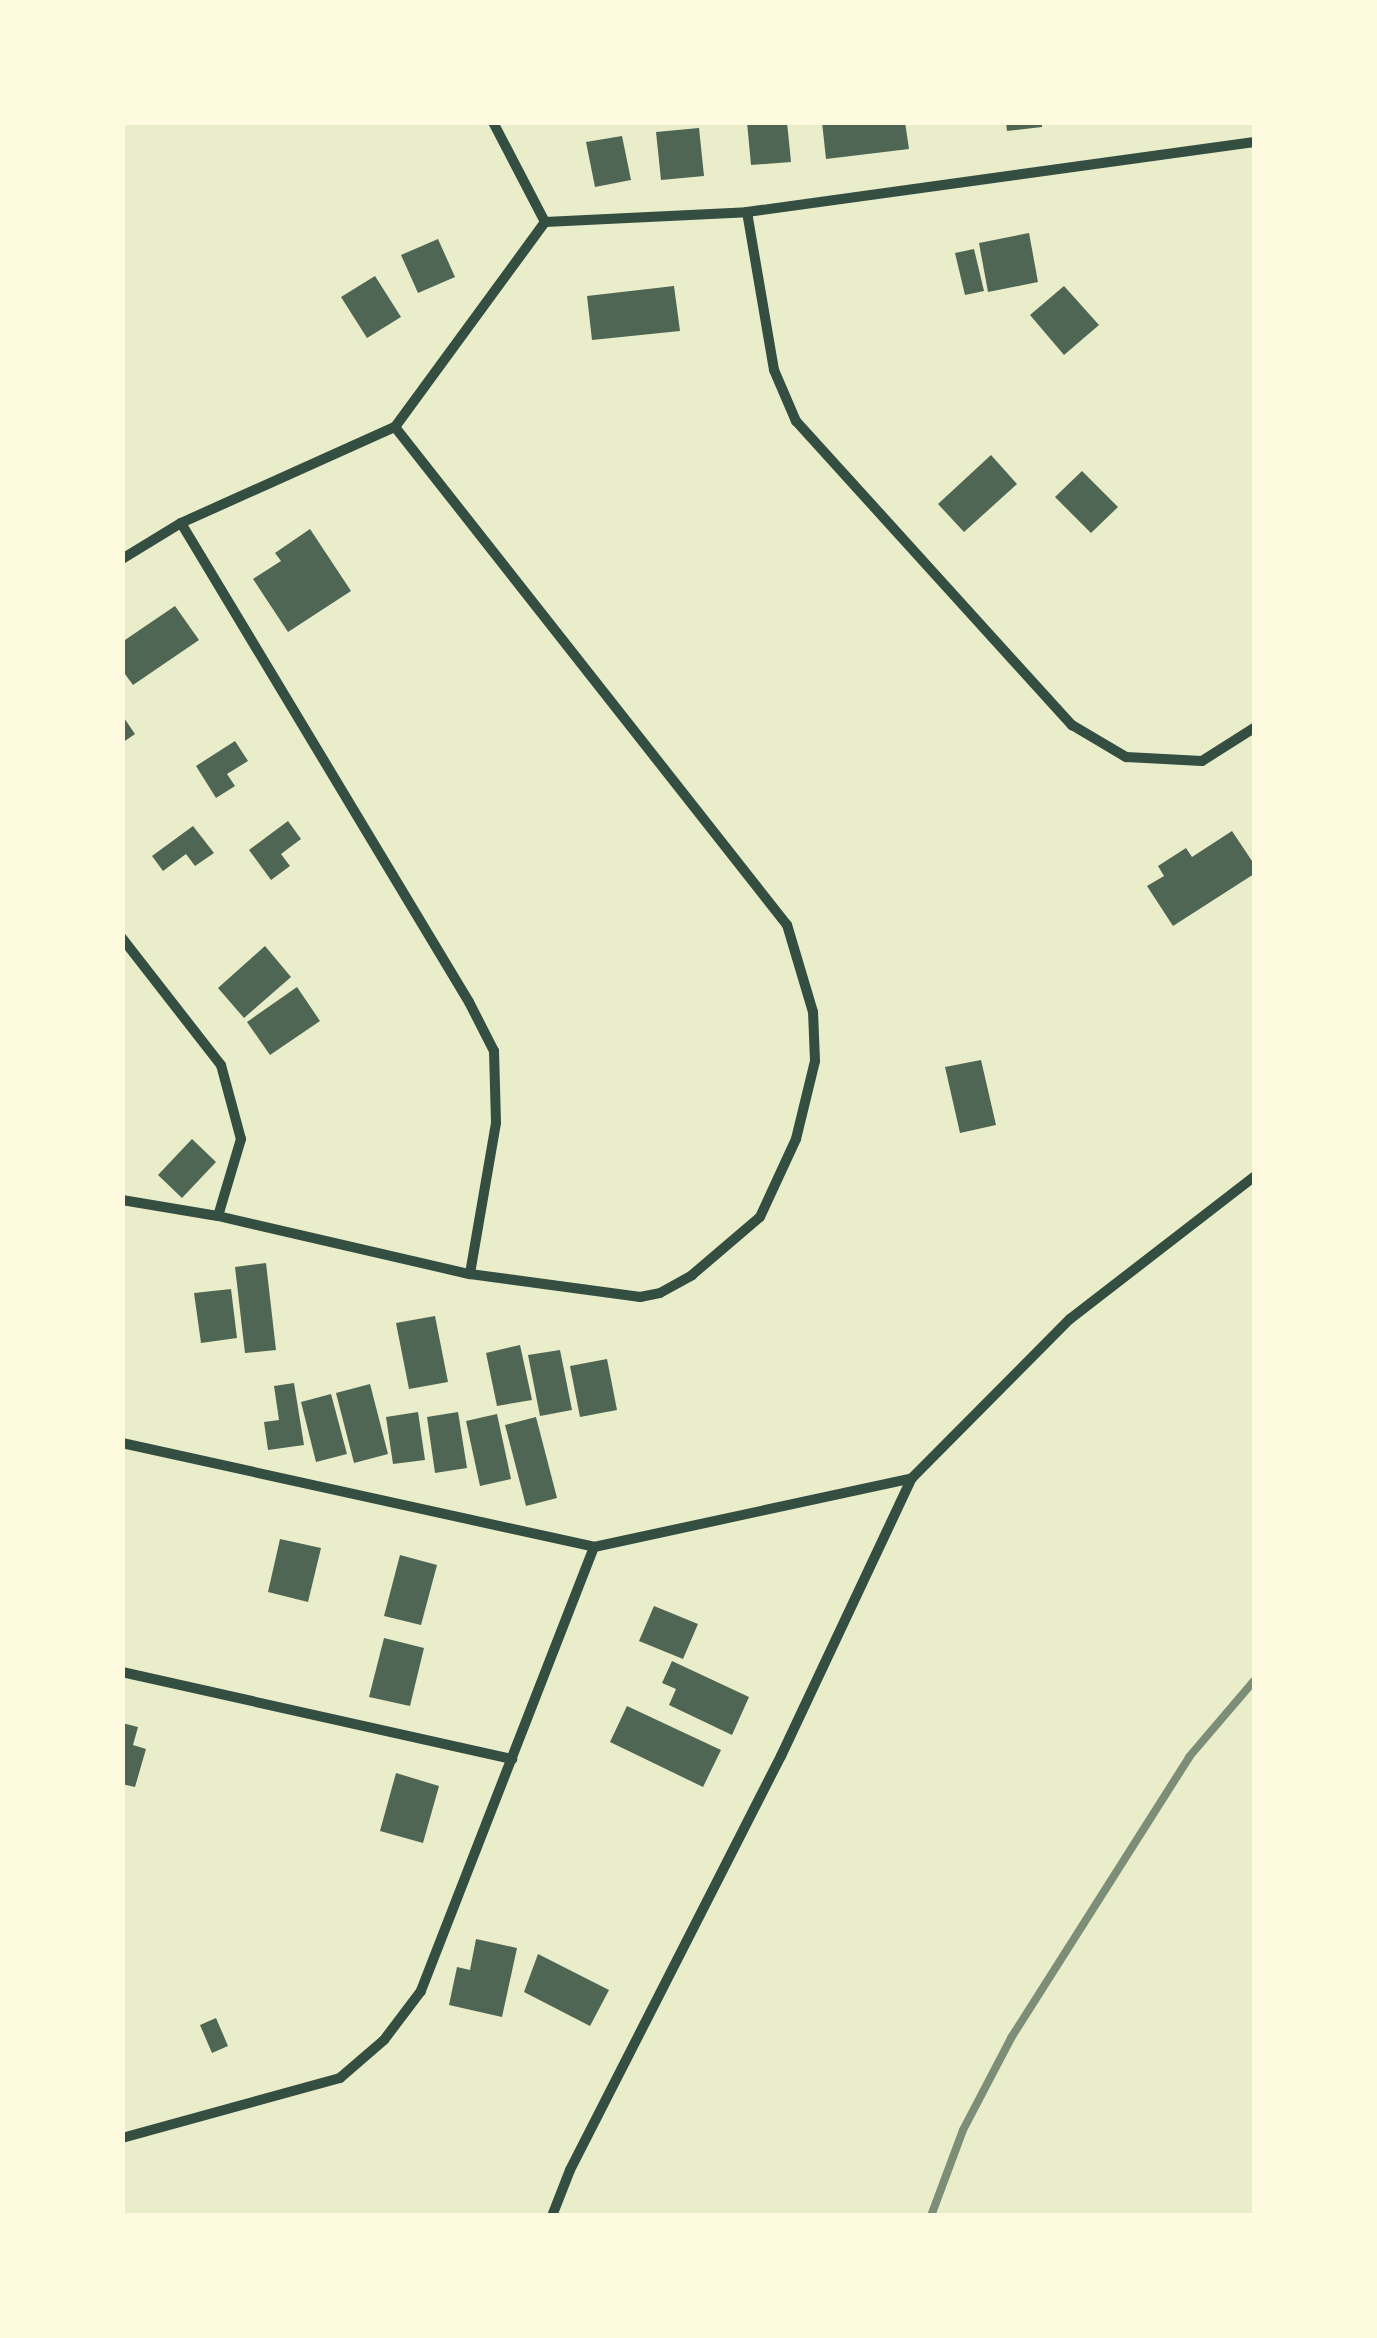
<!DOCTYPE html>
<html>
<head>
<meta charset="utf-8">
<style>
	body { margin:0 }
	#map { position:relative; width:1377px; height:2338px; overflow:hidden; background:#e9edc9; font-family:"Open Sans",sans-serif }
	div>[style] { position:absolute }
	.building>* { inset:0; background:#4f6655 }
	.minor>* { height:10px; margin:-5px; padding:0 5px; transform-origin:5px; border-radius:5px; background:#344e41 }
	.rail>* { height:8px; margin:-4px; padding:0 4px; transform-origin:4px; border-radius:4px; background:#7c8e77 }
	span { translate:-50% -50%; white-space:nowrap; text-align:center; line-height:1.15; -webkit-text-stroke:10px #fefae0; paint-order:stroke }
	.frame { position:absolute; inset:0; border:125px solid #fefae0; pointer-events:none }
</style>
</head>
<body>
<div id="map">
	<div class="building">
		<div style="clip-path:polygon(747px 122px,787px 122px,791px 162px,751px 165px)"></div>
		<div style="clip-path:polygon(822px 122px,905px 122px,909px 149px,826px 159px)"></div>
		<div style="clip-path:polygon(1006px 122px,1042px 122px,1042px 127px,1007px 131px)"></div>
		<div style="clip-path:polygon(699px 128px,704px 176px,661px 180px,656px 132px)"></div>
		<div style="clip-path:polygon(622px 136px,631px 180px,595px 187px,586px 142px)"></div>
		<div style="clip-path:polygon(1029px 233px,1038px 282px,988px 292px,979px 243px)"></div>
		<div style="clip-path:polygon(438px 239px,455px 277px,418px 293px,401px 255px)"></div>
		<div style="clip-path:polygon(974px 249px,984px 291px,965px 295px,955px 253px)"></div>
		<div style="clip-path:polygon(375px 276px,401px 317px,367px 338px,341px 297px)"></div>
		<div style="clip-path:polygon(674px 286px,680px 331px,592px 340px,587px 296px)"></div>
		<div style="clip-path:polygon(1064px 286px,1099px 325px,1064px 355px,1030px 315px)"></div>
		<div style="clip-path:polygon(991px 455px,1017px 484px,964px 532px,938px 504px)"></div>
		<div style="clip-path:polygon(1082px 471px,1118px 507px,1091px 533px,1055px 497px)"></div>
		<div style="clip-path:polygon(310px 529px,351px 591px,288px 632px,253px 579px,281px 561px,275px 553px)"></div>
		<div style="clip-path:polygon(175px 606px,199px 640px,133px 685px,122px 670px,122px 642px)"></div>
		<div style="clip-path:polygon(122px 715px,135px 734px,122px 743px)"></div>
		<div style="clip-path:polygon(235px 741px,248px 761px,227px 774px,235px 786px,216px 798px,196px 766px)"></div>
		<div style="clip-path:polygon(288px 821px,301px 839px,281px 854px,290px 866px,271px 880px,249px 850px)"></div>
		<div style="clip-path:polygon(193px 826px,214px 853px,195px 866px,186px 854px,163px 871px,152px 856px)"></div>
		<div style="clip-path:polygon(1232px 831px,1254px 864px,1254px 874px,1173px 926px,1147px 886px,1164px 876px,1158px 866px,1186px 848px,1192px 857px)"></div>
		<div style="clip-path:polygon(265px 946px,291px 977px,244px 1018px,218px 988px)"></div>
		<div style="clip-path:polygon(297px 987px,320px 1021px,270px 1055px,247px 1022px)"></div>
		<div style="clip-path:polygon(981px 1060px,996px 1125px,960px 1133px,945px 1067px)"></div>
		<div style="clip-path:polygon(192px 1139px,216px 1162px,182px 1198px,158px 1175px)"></div>
		<div style="clip-path:polygon(266px 1263px,276px 1350px,245px 1353px,235px 1267px)"></div>
		<div style="clip-path:polygon(231px 1289px,237px 1338px,201px 1343px,194px 1293px)"></div>
		<div style="clip-path:polygon(435px 1316px,448px 1382px,409px 1389px,396px 1323px)"></div>
		<div style="clip-path:polygon(520px 1345px,532px 1400px,497px 1406px,486px 1353px)"></div>
		<div style="clip-path:polygon(560px 1350px,572px 1410px,540px 1416px,528px 1355px)"></div>
		<div style="clip-path:polygon(607px 1359px,617px 1410px,580px 1417px,570px 1366px)"></div>
		<div style="clip-path:polygon(294px 1383px,304px 1445px,268px 1450px,264px 1422px,279px 1420px,274px 1386px)"></div>
		<div style="clip-path:polygon(370px 1384px,388px 1454px,354px 1463px,336px 1393px)"></div>
		<div style="clip-path:polygon(331px 1394px,347px 1454px,316px 1462px,301px 1402px)"></div>
		<div style="clip-path:polygon(418px 1412px,425px 1460px,393px 1464px,386px 1417px)"></div>
		<div style="clip-path:polygon(458px 1412px,467px 1468px,435px 1473px,427px 1417px)"></div>
		<div style="clip-path:polygon(497px 1414px,511px 1479px,480px 1486px,466px 1421px)"></div>
		<div style="clip-path:polygon(536px 1417px,557px 1498px,526px 1506px,505px 1425px)"></div>
		<div style="clip-path:polygon(280px 1539px,321px 1548px,308px 1602px,268px 1592px)"></div>
		<div style="clip-path:polygon(400px 1555px,437px 1565px,421px 1625px,384px 1616px)"></div>
		<div style="clip-path:polygon(654px 1606px,698px 1624px,683px 1659px,639px 1641px)"></div>
		<div style="clip-path:polygon(384px 1638px,424px 1648px,410px 1706px,369px 1697px)"></div>
		<div style="clip-path:polygon(672px 1661px,749px 1697px,732px 1735px,669px 1705px,676px 1689px,662px 1683px)"></div>
		<div style="clip-path:polygon(627px 1706px,721px 1750px,703px 1787px,610px 1742px)"></div>
		<div style="clip-path:polygon(122px 1723px,138px 1727px,133px 1745px,146px 1749px,135px 1787px,122px 1784px)"></div>
		<div style="clip-path:polygon(396px 1773px,439px 1786px,423px 1843px,380px 1831px)"></div>
		<div style="clip-path:polygon(476px 1939px,517px 1948px,502px 2017px,449px 2005px,457px 1967px,470px 1970px)"></div>
		<div style="clip-path:polygon(538px 1954px,609px 1990px,590px 2026px,524px 1992px)"></div>
		<div style="clip-path:polygon(216px 2018px,228px 2046px,212px 2053px,200px 2025px)"></div>
	</div>
	<div class="minor">
		<div style="left:747px;top:212px;width:160px;rotate:80.3deg"></div>
		<div style="left:774px;top:370px;width:56px;rotate:66.7deg"></div>
		<div style="left:796px;top:421px;width:411px;rotate:47.8deg"></div>
		<div style="left:1072px;top:725px;width:63px;rotate:30.7deg"></div>
		<div style="left:1126px;top:757px;width:76px;rotate:3deg"></div>
		<div style="left:1202px;top:761px;width:62px;rotate:-32.4deg"></div>
		<div style="left:545px;top:222px;width:202px;rotate:-2.8deg"></div>
		<div style="left:747px;top:212px;width:512px;rotate:-7.86deg"></div>
		<div style="left:181px;top:523px;width:559px;rotate:58.98deg"></div>
		<div style="left:469px;top:1002px;width:55px;rotate:63deg"></div>
		<div style="left:494px;top:1051px;width:72px;rotate:88.4deg"></div>
		<div style="left:496px;top:1123px;width:153px;rotate:99.8deg"></div>
		<div style="left:122px;top:559px;width:69px;rotate:-31.4deg"></div>
		<div style="left:181px;top:523px;width:235px;rotate:-24.2deg"></div>
		<div style="left:395px;top:427px;width:254px;rotate:-53.8deg"></div>
		<div style="left:545px;top:222px;width:113px;rotate:-117.5deg"></div>
		<div style="left:122px;top:938px;width:161px;rotate:52.1deg"></div>
		<div style="left:221px;top:1065px;width:77px;rotate:74.9deg"></div>
		<div style="left:241px;top:1139px;width:80px;rotate:106.6deg"></div>
		<div style="left:122px;top:1200px;width:97px;rotate:9.5deg"></div>
		<div style="left:218px;top:1216px;width:259px;rotate:13deg"></div>
		<div style="left:470px;top:1274px;width:172px;rotate:7.7deg"></div>
		<div style="left:640px;top:1297px;width:20px;rotate:-11deg"></div>
		<div style="left:660px;top:1293px;width:37px;rotate:-29deg"></div>
		<div style="left:692px;top:1275px;width:89px;rotate:-40.5deg"></div>
		<div style="left:760px;top:1217px;width:86px;rotate:-65.2deg"></div>
		<div style="left:796px;top:1139px;width:80px;rotate:-76.3deg"></div>
		<div style="left:815px;top:1061px;width:49px;rotate:-92.3deg"></div>
		<div style="left:813px;top:1012px;width:91px;rotate:-106.6deg"></div>
		<div style="left:787px;top:925px;width:634px;rotate:-128.21deg"></div>
		<div style="left:122px;top:1443px;width:483px;rotate:12.4deg"></div>
		<div style="left:594px;top:1547px;width:477px;rotate:111.3deg"></div>
		<div style="left:421px;top:1991px;width:61px;rotate:127.1deg"></div>
		<div style="left:384px;top:2040px;width:58px;rotate:139.2deg"></div>
		<div style="left:340px;top:2078px;width:226px;rotate:164.6deg"></div>
		<div style="left:594px;top:1547px;width:325px;rotate:-12.2deg"></div>
		<div style="left:122px;top:1672px;width:400px;rotate:12.6deg"></div>
		<div style="left:552px;top:2216px;width:49px;rotate:-68.6deg"></div>
		<div style="left:570px;top:2170px;width:465px;rotate:-63deg"></div>
		<div style="left:781px;top:1756px;width:307px;rotate:-64.8deg"></div>
		<div style="left:912px;top:1478px;width:224px;rotate:-45.2deg"></div>
		<div style="left:1070px;top:1319px;width:232px;rotate:-37.7deg"></div>
	</div>
	<div class="rail">
		<div style="left:931px;top:2216px;width:92px;rotate:-69.6deg"></div>
		<div style="left:963px;top:2130px;width:104px;rotate:-62.4deg"></div>
		<div style="left:1011px;top:2038px;width:333px;rotate:-57.6deg"></div>
		<div style="left:1189px;top:1757px;width:100px;rotate:-49.5deg"></div>
	</div>
	<div class="frame"></div>
</div>
</body>
</html>
